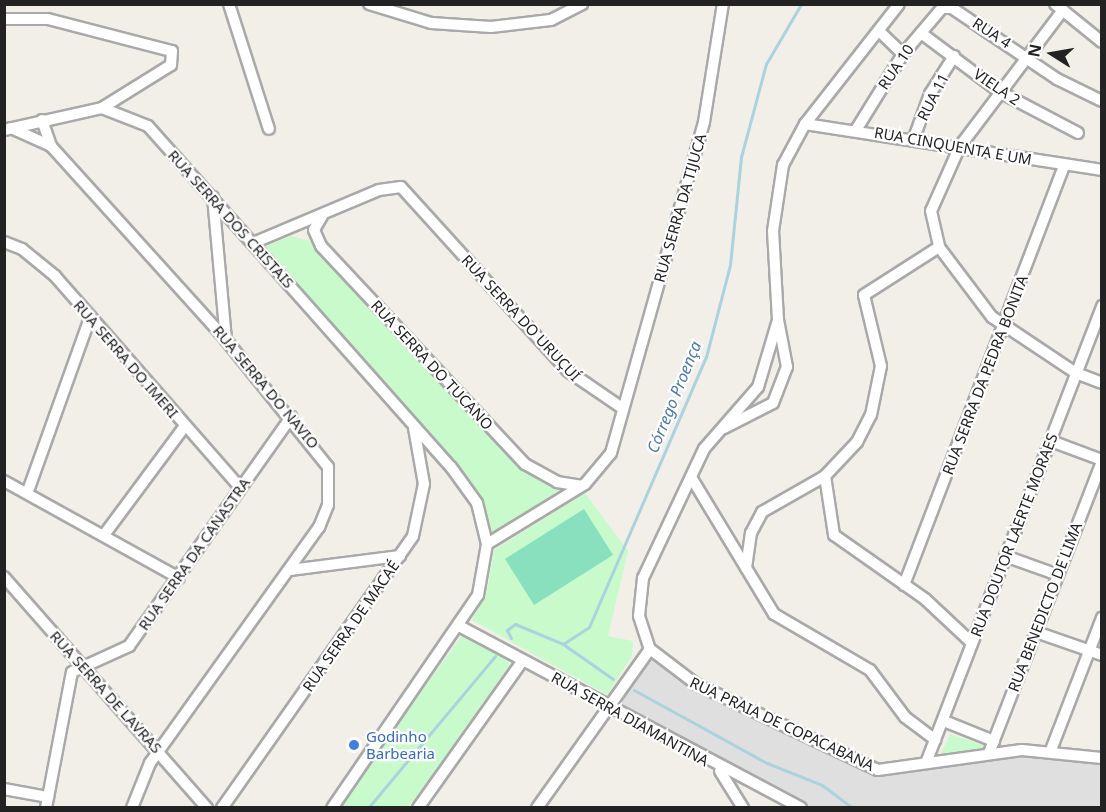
<!DOCTYPE html>
<html>
<head>
<meta charset="utf-8">
<style>
	body { margin:0 }
	#map { position:relative; width:1106px; height:812px; overflow:hidden; background:#f2efe9; font-family:"Noto Sans",sans-serif }
	div>[style] { position:absolute }
	.residential>* { inset:0; background:#e0dfdf }
	.park>* { inset:0; background:#c8facc }
	.pitch>* { inset:0; background:#88e0be }
	.stream>* { height:3px; margin:-1.5px; padding:0 1.5px; transform-origin:1.5px; border-radius:1.5px; background:#aad3df }
	.roads { filter:drop-shadow(2px 0 #a9a9a9) drop-shadow(-2px 0 #a9a9a9) drop-shadow(0 2px #a9a9a9) drop-shadow(0 -2px #a9a9a9) }
	.minor>* { height:10px; margin:-5px; padding:0 5px; transform-origin:5px; border-radius:5px; background:#fff }
	.dots>* { width:16px; height:16px; translate:-50% -50%; box-sizing:border-box; border:3px solid #fff; border-radius:50% }
	span { translate:-50% -50%; white-space:nowrap; text-align:center; line-height:1.15; -webkit-text-stroke:4.5px #fff; paint-order:stroke }
	.street-label { font-size:15px; color:#222 }
	.shop-label { font-size:15px; color:#366cbe }
	.left { translate:0 -50%; text-align:left }
	.water-label { font-size:16px; color:#4a7aab; font-style:italic }
	.frame { position:absolute; inset:0; border:6px solid #222; pointer-events:none }
	.north { position:absolute; left:1022px; top:24px; width:60px; height:60px; -webkit-text-stroke:4px #fff; paint-order:stroke; rotate:281deg; font-size:16px; font-weight:700; line-height:24px; text-align:center; color:#222 }
	.north::after { content:''; display:block; margin:auto; width:21px; height:27px; background:#222; clip-path:polygon(50% 0,100% 100%,50% 72%,0 100%) }
</style>
</head>
<body>
<div id="map">
	<div class="residential">
		<div style="clip-path:polygon(647px 657px,696px 689px,801px 740px,856px 760px,923px 767px,1056px 750px,1101px 759px,1101px 807px,808px 807px,614px 705px)"></div>
	</div>
	<div class="park">
		<div style="clip-path:polygon(292px 236px,312px 242px,518px 466px,561px 489px,493px 533px,471px 481px,263px 247px)"></div>
		<div style="clip-path:polygon(585px 493px,628px 551px,608px 636px,633px 641px,632px 656px,607px 695px,472px 620px,488px 586px,494px 550px)"></div>
		<div style="clip-path:polygon(463px 634px,509px 658px,509px 666px,432px 775px,408px 807px,337px 808px)"></div>
		<div style="clip-path:polygon(950px 734px,986px 746px,985px 750px,941px 754px)"></div>
	</div>
	<div class="pitch">
		<div style="clip-path:polygon(584px 509px,613px 555px,534px 605px,505px 559px)"></div>
	</div>
	<div class="stream">
		<div style="left:511px;top:638px;width:9px;rotate:-117deg"></div>
		<div style="left:507px;top:630px;width:10px;rotate:-37deg"></div>
		<div style="left:515px;top:624px;width:52px;rotate:22.6deg"></div>
		<div style="left:563px;top:644px;width:31px;rotate:-33deg"></div>
		<div style="left:589px;top:627px;width:294px;rotate:-66.6deg"></div>
		<div style="left:706px;top:357px;width:95px;rotate:-75.4deg"></div>
		<div style="left:730px;top:265px;width:109px;rotate:-84.2deg"></div>
		<div style="left:741px;top:157px;width:96px;rotate:-75deg"></div>
		<div style="left:766px;top:64px;width:69px;rotate:-59.7deg"></div>
		<div style="left:563px;top:644px;width:61px;rotate:35deg"></div>
		<div style="left:634px;top:690px;width:152px;rotate:28.8deg"></div>
		<div style="left:767px;top:763px;width:59px;rotate:21.8deg"></div>
		<div style="left:822px;top:785px;width:39px;rotate:37deg"></div>
		<div style="left:368px;top:808px;width:198px;rotate:-50.1deg"></div>
	</div>
	<div class="roads">
		<div class="minor">
			<div style="left:229px;top:4px;width:131px;rotate:72.3deg"></div>
			<div style="left:369px;top:4px;width:65px;rotate:17deg"></div>
			<div style="left:431px;top:23px;width:60px;rotate:3.8deg"></div>
			<div style="left:491px;top:27px;width:60px;rotate:-6.7deg"></div>
			<div style="left:551px;top:20px;width:35px;rotate:-27deg"></div>
			<div style="left:1055px;top:4px;width:60px;rotate:39deg"></div>
			<div style="left:1063px;top:10px;width:171px;rotate:127.1deg"></div>
			<div style="left:960px;top:146px;width:71px;rotate:114deg"></div>
			<div style="left:931px;top:211px;width:37px;rotate:77deg"></div>
			<div style="left:939px;top:247px;width:88px;rotate:52.9deg"></div>
			<div style="left:992px;top:317px;width:101px;rotate:33.7deg"></div>
			<div style="left:1076px;top:373px;width:28px;rotate:21deg"></div>
			<div style="left:4px;top:19px;width:44px"></div>
			<div style="left:48px;top:19px;width:128px;rotate:14.5deg"></div>
			<div style="left:172px;top:51px;width:14px;rotate:94deg"></div>
			<div style="left:171px;top:65px;width:81px;rotate:148.1deg"></div>
			<div style="left:879px;top:31px;width:33px;rotate:44deg"></div>
			<div style="left:921px;top:33px;width:99px;rotate:36.8deg"></div>
			<div style="left:1000px;top:92px;width:88px;rotate:27.7deg"></div>
			<div style="left:42px;top:120px;width:28px;rotate:71deg"></div>
			<div style="left:805px;top:124px;width:301px;rotate:8.8deg"></div>
			<div style="left:11px;top:128px;width:44px;rotate:24.2deg"></div>
			<div style="left:51px;top:146px;width:261px;rotate:47.9deg"></div>
			<div style="left:226px;top:340px;width:163px;rotate:51.2deg"></div>
			<div style="left:328px;top:467px;width:38px;rotate:90deg"></div>
			<div style="left:328px;top:505px;width:24px;rotate:112deg"></div>
			<div style="left:319px;top:527px;width:290px;rotate:125.6deg"></div>
			<div style="left:150px;top:763px;width:48px;rotate:111.8deg"></div>
			<div style="left:4px;top:130px;width:100px;rotate:-12.7deg"></div>
			<div style="left:102px;top:108px;width:49px;rotate:21.4deg"></div>
			<div style="left:148px;top:126px;width:456px;rotate:48.4deg"></div>
			<div style="left:451px;top:467px;width:44px;rotate:54.2deg"></div>
			<div style="left:477px;top:503px;width:42px;rotate:76.3deg"></div>
			<div style="left:487px;top:544px;width:52px;rotate:100deg"></div>
			<div style="left:478px;top:595px;width:258px;rotate:124.4deg"></div>
			<div style="left:856px;top:130px;width:89px;rotate:-58.3deg"></div>
			<div style="left:903px;top:54px;width:60px;rotate:-49.7deg"></div>
			<div style="left:942px;top:8px;width:10px"></div>
			<div style="left:952px;top:8px;width:127px;rotate:34.1deg"></div>
			<div style="left:1057px;top:79px;width:50px;rotate:26.1deg"></div>
			<div style="left:914px;top:138px;width:47px;rotate:-70deg"></div>
			<div style="left:930px;top:94px;width:45px;rotate:-57.7deg"></div>
			<div style="left:213px;top:197px;width:144px;rotate:84.8deg"></div>
			<div style="left:322px;top:216px;width:16px;rotate:120deg"></div>
			<div style="left:314px;top:230px;width:17px;rotate:66deg"></div>
			<div style="left:321px;top:246px;width:299px;rotate:46.9deg"></div>
			<div style="left:525px;top:464px;width:37px;rotate:29deg"></div>
			<div style="left:557px;top:482px;width:24px;rotate:9deg"></div>
			<div style="left:4px;top:242px;width:19px;rotate:21deg"></div>
			<div style="left:22px;top:249px;width:43px;rotate:39.3deg"></div>
			<div style="left:55px;top:276px;width:281px;rotate:48.8deg"></div>
			<div style="left:253px;top:243px;width:137px;rotate:-22.8deg"></div>
			<div style="left:379px;top:190px;width:22px;rotate:-8deg"></div>
			<div style="left:401px;top:187px;width:248px;rotate:47.8deg"></div>
			<div style="left:568px;top:371px;width:65px;rotate:34.4deg"></div>
			<div style="left:778px;top:320px;width:70px;rotate:106.6deg"></div>
			<div style="left:758px;top:387px;width:82px;rotate:131.1deg"></div>
			<div style="left:704px;top:449px;width:143px;rotate:115.3deg"></div>
			<div style="left:643px;top:578px;width:38px;rotate:96deg"></div>
			<div style="left:639px;top:616px;width:35px;rotate:72deg"></div>
			<div style="left:650px;top:649px;width:58px;rotate:37.3deg"></div>
			<div style="left:696px;top:684px;width:201px;rotate:25.3deg"></div>
			<div style="left:878px;top:770px;width:145px;rotate:-7.9deg"></div>
			<div style="left:1022px;top:750px;width:80px;rotate:5.7deg"></div>
			<div style="left:724px;top:428px;width:55px;rotate:-27deg"></div>
			<div style="left:773px;top:403px;width:39px;rotate:-69deg"></div>
			<div style="left:787px;top:367px;width:48px;rotate:-100.8deg"></div>
			<div style="left:778px;top:320px;width:89px;rotate:-93.2deg"></div>
			<div style="left:773px;top:231px;width:67px;rotate:-81.4deg"></div>
			<div style="left:783px;top:165px;width:47px;rotate:-61.8deg"></div>
			<div style="left:805px;top:124px;width:152px;rotate:-51.9deg"></div>
			<div style="left:1051px;top:441px;width:54px;rotate:20.4deg"></div>
			<div style="left:825px;top:476px;width:60px;rotate:81.3deg"></div>
			<div style="left:834px;top:535px;width:111px;rotate:35.1deg"></div>
			<div style="left:925px;top:599px;width:64px;rotate:43.1deg"></div>
			<div style="left:691px;top:477px;width:160px;rotate:58.8deg"></div>
			<div style="left:774px;top:614px;width:111px;rotate:30.3deg"></div>
			<div style="left:870px;top:670px;width:59px;rotate:53.3deg"></div>
			<div style="left:905px;top:717px;width:38px;rotate:37deg"></div>
			<div style="left:4px;top:481px;width:200px;rotate:29deg"></div>
			<div style="left:28px;top:491px;width:184px;rotate:-70.3deg"></div>
			<div style="left:104px;top:535px;width:136px;rotate:-53.4deg"></div>
			<div style="left:487px;top:544px;width:115px;rotate:-31.5deg"></div>
			<div style="left:585px;top:484px;width:40px;rotate:-50deg"></div>
			<div style="left:611px;top:453px;width:344px;rotate:-74.3deg"></div>
			<div style="left:704px;top:122px;width:120px;rotate:-80.9deg"></div>
			<div style="left:1005px;top:556px;width:56px;rotate:19.7deg"></div>
			<div style="left:746px;top:568px;width:35px;rotate:-82deg"></div>
			<div style="left:751px;top:533px;width:24px;rotate:-62deg"></div>
			<div style="left:762px;top:512px;width:73px;rotate:-29.7deg"></div>
			<div style="left:825px;top:476px;width:47px;rotate:-46.7deg"></div>
			<div style="left:857px;top:442px;width:30px;rotate:-63deg"></div>
			<div style="left:871px;top:415px;width:50px;rotate:-78.5deg"></div>
			<div style="left:881px;top:366px;width:73px;rotate:-103.5deg"></div>
			<div style="left:864px;top:295px;width:89px;rotate:-32.6deg"></div>
			<div style="left:290px;top:570px;width:111px;rotate:-7.3deg"></div>
			<div style="left:4px;top:577px;width:308px;rotate:48.7deg"></div>
			<div style="left:904px;top:585px;width:449px;rotate:-69.1deg"></div>
			<div style="left:461px;top:627px;width:385px;rotate:28deg"></div>
			<div style="left:1036px;top:632px;width:70px;rotate:19.2deg"></div>
			<div style="left:944px;top:721px;width:54px;rotate:21.8deg"></div>
			<div style="left:1051px;top:750px;width:142px;rotate:-68.9deg"></div>
			<div style="left:989px;top:753px;width:313px;rotate:-68.8deg"></div>
			<div style="left:926px;top:763px;width:490px;rotate:-68.9deg"></div>
			<div style="left:720px;top:771px;width:44px;rotate:58.1deg"></div>
			<div style="left:4px;top:789px;width:45px;rotate:10.3deg"></div>
			<div style="left:46px;top:808px;width:138px;rotate:-79.2deg"></div>
			<div style="left:72px;top:672px;width:63px;rotate:-24.5deg"></div>
			<div style="left:129px;top:646px;width:281px;rotate:-54.7deg"></div>
			<div style="left:222px;top:808px;width:332px;rotate:-54.9deg"></div>
			<div style="left:413px;top:536px;width:53px;rotate:-78.1deg"></div>
			<div style="left:424px;top:484px;width:57px;rotate:-100.1deg"></div>
			<div style="left:418px;top:808px;width:181px;rotate:-54.6deg"></div>
			<div style="left:537px;top:808px;width:195px;rotate:-54.6deg"></div>
		</div>
	</div>
	<div class="dots">
		<div style="left:354px;top:745px;background:#3f7fe0"></div>
	</div>
	<div class="street-label">
		<span style="left:992px;top:33px;rotate:33deg">RUA 4</span>
		<span style="left:896px;top:67px;rotate:-56deg">RUA 10</span>
		<span style="left:997px;top:87px;rotate:34deg">VIELA 2</span>
		<span style="left:933px;top:97px;rotate:-63deg">RUA 11</span>
		<span style="left:953px;top:146px;rotate:10deg">RUA CINQUENTA E UM</span>
		<span style="left:680px;top:208px;rotate:-74deg">RUA SERRA DA TIJUCA</span>
		<span style="left:231px;top:219px;rotate:48deg">RUA SERRA DOS CRISTAIS</span>
		<span style="left:521px;top:318px;rotate:47deg">RUA SERRA DO URUÇUÍ</span>
		<span style="left:126px;top:359px;rotate:49deg">RUA SERRA DO IMERI</span>
		<span style="left:432px;top:365px;rotate:47deg">RUA SERRA DO TUCANO</span>
		<span style="left:985px;top:375px;rotate:-69deg">RUA SERRA DA PEDRA BONITA</span>
		<span style="left:266px;top:387px;rotate:50deg">RUA SERRA DO NAVIO</span>
		<span style="left:1014px;top:535px;rotate:-69deg">RUA DOUTOR LAERTE MORAES</span>
		<span style="left:194px;top:554px;rotate:-55deg">RUA SERRA DA CANASTRA</span>
		<span style="left:1045px;top:607px;rotate:-69deg">RUA BENEDICTO DE LIMA</span>
		<span style="left:351px;top:626px;rotate:-55deg">RUA SERRA DE MACAÉ</span>
		<span style="left:106px;top:692px;rotate:48deg">RUA SERRA DE LAVRAS</span>
		<span style="left:630px;top:719px;rotate:29deg">RUA SERRA DIAMANTINA</span>
		<span style="left:782px;top:724px;rotate:25deg">RUA PRAIA DE COPACABANA</span>
	</div>
	<div class="shop-label">
		<span class="left" style="left:366px;top:745px">Godinho<br>Barbearia</span>
	</div>
	<div class="water-label">
		<span style="left:674px;top:397px;rotate:-68deg">Córrego Proença</span>
	</div>
	<div class="frame"></div>
	<div class="north">N</div>
</div>
</body>
</html>
